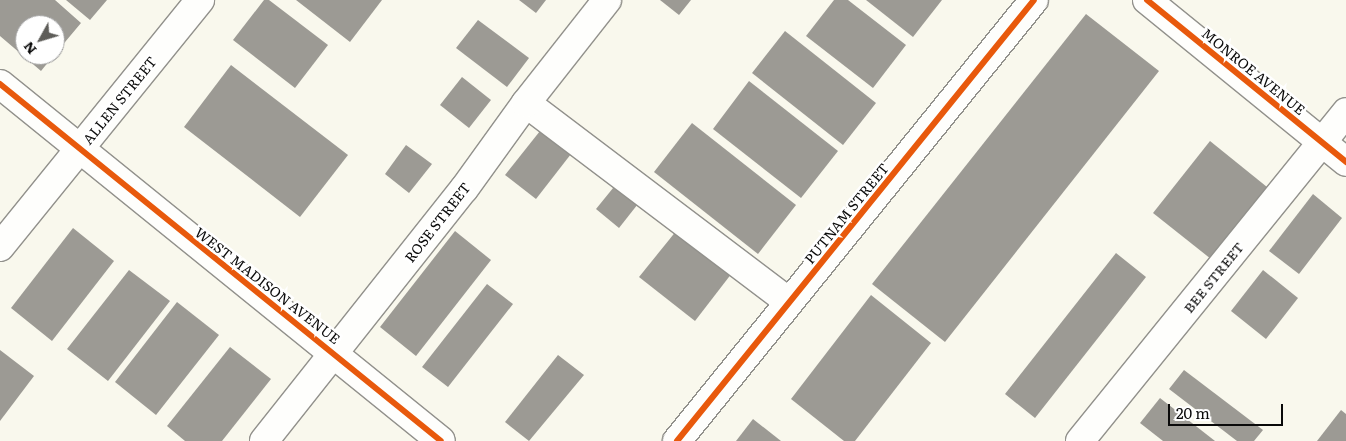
<!DOCTYPE html>
<html>
<head>
<meta charset="utf-8">
<style>
	body { margin:0 }
	#map { position:relative; width:1346px; height:441px; overflow:hidden; background:#f9f8ed; font-family:Literata,serif }
	div>[style] { position:absolute }
	.building>* { inset:0; background:#9c9a94 }
	.roads { filter:drop-shadow(1px 0 #92918c) drop-shadow(-1px 0 #92918c) drop-shadow(0 1px #92918c) drop-shadow(0 -1px #92918c) }
	.minor>* { height:28px; margin:-14px; padding:0 14px; transform-origin:14px; border-radius:14px; background:#fefefc }
	.cycleway>* { height:6px; margin:-3px; padding:0 3px; transform-origin:3px; border-radius:3px; background:#e8590c }
	span { translate:-50% -50%; white-space:nowrap; text-align:center; line-height:1.15; -webkit-text-stroke:5px #fff; paint-order:stroke }
	.street-label { font-size:14px; color:#0a0a0a }
	.north { position:absolute; left:15px; top:15px; width:50px; height:50px; box-sizing:border-box; background:#fff; border:1px solid #9d9d9d; border-radius:50%; rotate:231deg; font-size:14px; font-weight:700; line-height:20px; text-align:center; color:#0a0a0a }
	.north::after { content:''; display:block; margin:auto; width:18px; height:22px; background:#5e5d59; clip-path:polygon(50% 0,100% 100%,50% 72%,0 100%) }
	.scale { position:absolute; left:1168px; top:404px; width:115px; height:22px; box-sizing:border-box; border:2px solid #0a0a0a; border-top:0; padding-left:6px; font-size:15px; line-height:18px; white-space:nowrap; color:#0a0a0a; -webkit-text-stroke:4px #fff; paint-order:stroke }
</style>
</head>
<body>
<div id="map">
	<div class="building">
		<div style="clip-path:polygon(0 0,55px 0,81px 23px,55px 54px,55px 25px,25px 25px,25px 55px,54px 55px,41px 71px,0 36px)"></div>
		<div style="clip-path:polygon(66px 0,107px 0,90px 20px)"></div>
		<div style="clip-path:polygon(264px 0,269px 0,328px 45px,295px 88px,233px 40px)"></div>
		<div style="clip-path:polygon(296px 0,382px 0,350px 42px)"></div>
		<div style="clip-path:polygon(519px 0,546px 0,536px 13px)"></div>
		<div style="clip-path:polygon(660px 0,691px 0,679px 15px)"></div>
		<div style="clip-path:polygon(834px 0,848px 0,906px 45px,873px 88px,806px 36px)"></div>
		<div style="clip-path:polygon(866px 0,942px 0,913px 37px)"></div>
		<div style="clip-path:polygon(1086px 14px,1159px 71px,945px 342px,872px 284px)"></div>
		<div style="clip-path:polygon(478px 20px,529px 58px,507px 87px,456px 48px)"></div>
		<div style="clip-path:polygon(785px 31px,876px 103px,843px 145px,752px 73px)"></div>
		<div style="clip-path:polygon(231px 65px,348px 155px,300px 217px,184px 127px)"></div>
		<div style="clip-path:polygon(462px 77px,491px 100px,469px 128px,440px 105px)"></div>
		<div style="clip-path:polygon(749px 81px,838px 151px,801px 198px,713px 129px)"></div>
		<div style="clip-path:polygon(692px 123px,796px 205px,758px 254px,654px 172px)"></div>
		<div style="clip-path:polygon(540px 131px,571px 154px,536px 199px,505px 175px)"></div>
		<div style="clip-path:polygon(1210px 141px,1267px 187px,1211px 259px,1153px 213px)"></div>
		<div style="clip-path:polygon(406px 145px,432px 164px,409px 193px,385px 174px)"></div>
		<div style="clip-path:polygon(622px 177px,645px 195px,619px 228px,596px 209px)"></div>
		<div style="clip-path:polygon(1313px 194px,1342px 218px,1299px 274px,1269px 251px)"></div>
		<div style="clip-path:polygon(73px 228px,114px 261px,52px 341px,11px 308px)"></div>
		<div style="clip-path:polygon(677px 230px,732px 273px,695px 321px,639px 277px)"></div>
		<div style="clip-path:polygon(455px 231px,491px 260px,416px 356px,380px 327px)"></div>
		<div style="clip-path:polygon(1116px 253px,1146px 277px,1035px 418px,1005px 394px)"></div>
		<div style="clip-path:polygon(129px 270px,170px 301px,108px 381px,67px 349px)"></div>
		<div style="clip-path:polygon(1263px 270px,1298px 298px,1266px 339px,1231px 311px)"></div>
		<div style="clip-path:polygon(487px 284px,513px 304px,448px 387px,422px 367px)"></div>
		<div style="clip-path:polygon(871px 295px,931px 343px,855px 441px,844px 441px,791px 399px)"></div>
		<div style="clip-path:polygon(177px 302px,219px 335px,156px 415px,115px 382px)"></div>
		<div style="clip-path:polygon(230px 347px,271px 379px,222px 441px,185px 441px,167px 426px)"></div>
		<div style="clip-path:polygon(0 350px,34px 376px,0 421px)"></div>
		<div style="clip-path:polygon(558px 355px,584px 375px,529px 441px,505px 422px)"></div>
		<div style="clip-path:polygon(1184px 370px,1263px 430px,1254px 441px,1237px 441px,1169px 389px)"></div>
		<div style="clip-path:polygon(1160px 398px,1215px 441px,1163px 441px,1140px 423px)"></div>
		<div style="clip-path:polygon(1341px 410px,1346px 414px,1346px 441px,1317px 441px)"></div>
		<div style="clip-path:polygon(753px 419px,781px 441px,736px 441px)"></div>
	</div>
	<div class="roads">
		<div class="minor">
			<div style="left:1147px;top:0;width:257px;rotate:39.1deg"></div>
			<div style="left:0;top:84px;width:567px;rotate:38.99deg"></div>
			<div style="left:526px;top:103px;width:330px;rotate:37.1deg"></div>
			<div style="left:0;top:247px;width:318px;rotate:-51deg"></div>
			<div style="left:264px;top:441px;width:322px;rotate:-51.6deg"></div>
			<div style="left:464px;top:189px;width:106px;rotate:-54.2deg"></div>
			<div style="left:526px;top:103px;width:131px;rotate:-51.8deg"></div>
			<div style="left:677px;top:441px;width:567px;rotate:-51.01deg"></div>
			<div style="left:1080px;top:441px;width:423px;rotate:-51deg"></div>
		</div>
	</div>
	<div class="cycleway">
		<div style="left:1147px;top:0;width:257px;rotate:39.1deg"></div>
		<div style="left:0;top:84px;width:567px;rotate:38.99deg"></div>
		<div style="left:677px;top:441px;width:567px;rotate:-51.01deg"></div>
	</div>
	<div class="street-label">
		<span style="left:1254px;top:71px;rotate:39deg">MONROE AVENUE</span>
		<span style="left:119px;top:100px;rotate:-51deg">ALLEN STREET</span>
		<span style="left:846px;top:213px;rotate:-51deg">PUTNAM STREET</span>
		<span style="left:437px;top:222px;rotate:-52deg">ROSE STREET</span>
		<span style="left:1213px;top:277px;rotate:-51deg">BEE STREET</span>
		<span style="left:268px;top:285px;rotate:38deg">WEST MADISON AVENUE</span>
	</div>
	<div class="north">N</div>
	<div class="scale">20 m</div>
</div>
</body>
</html>
